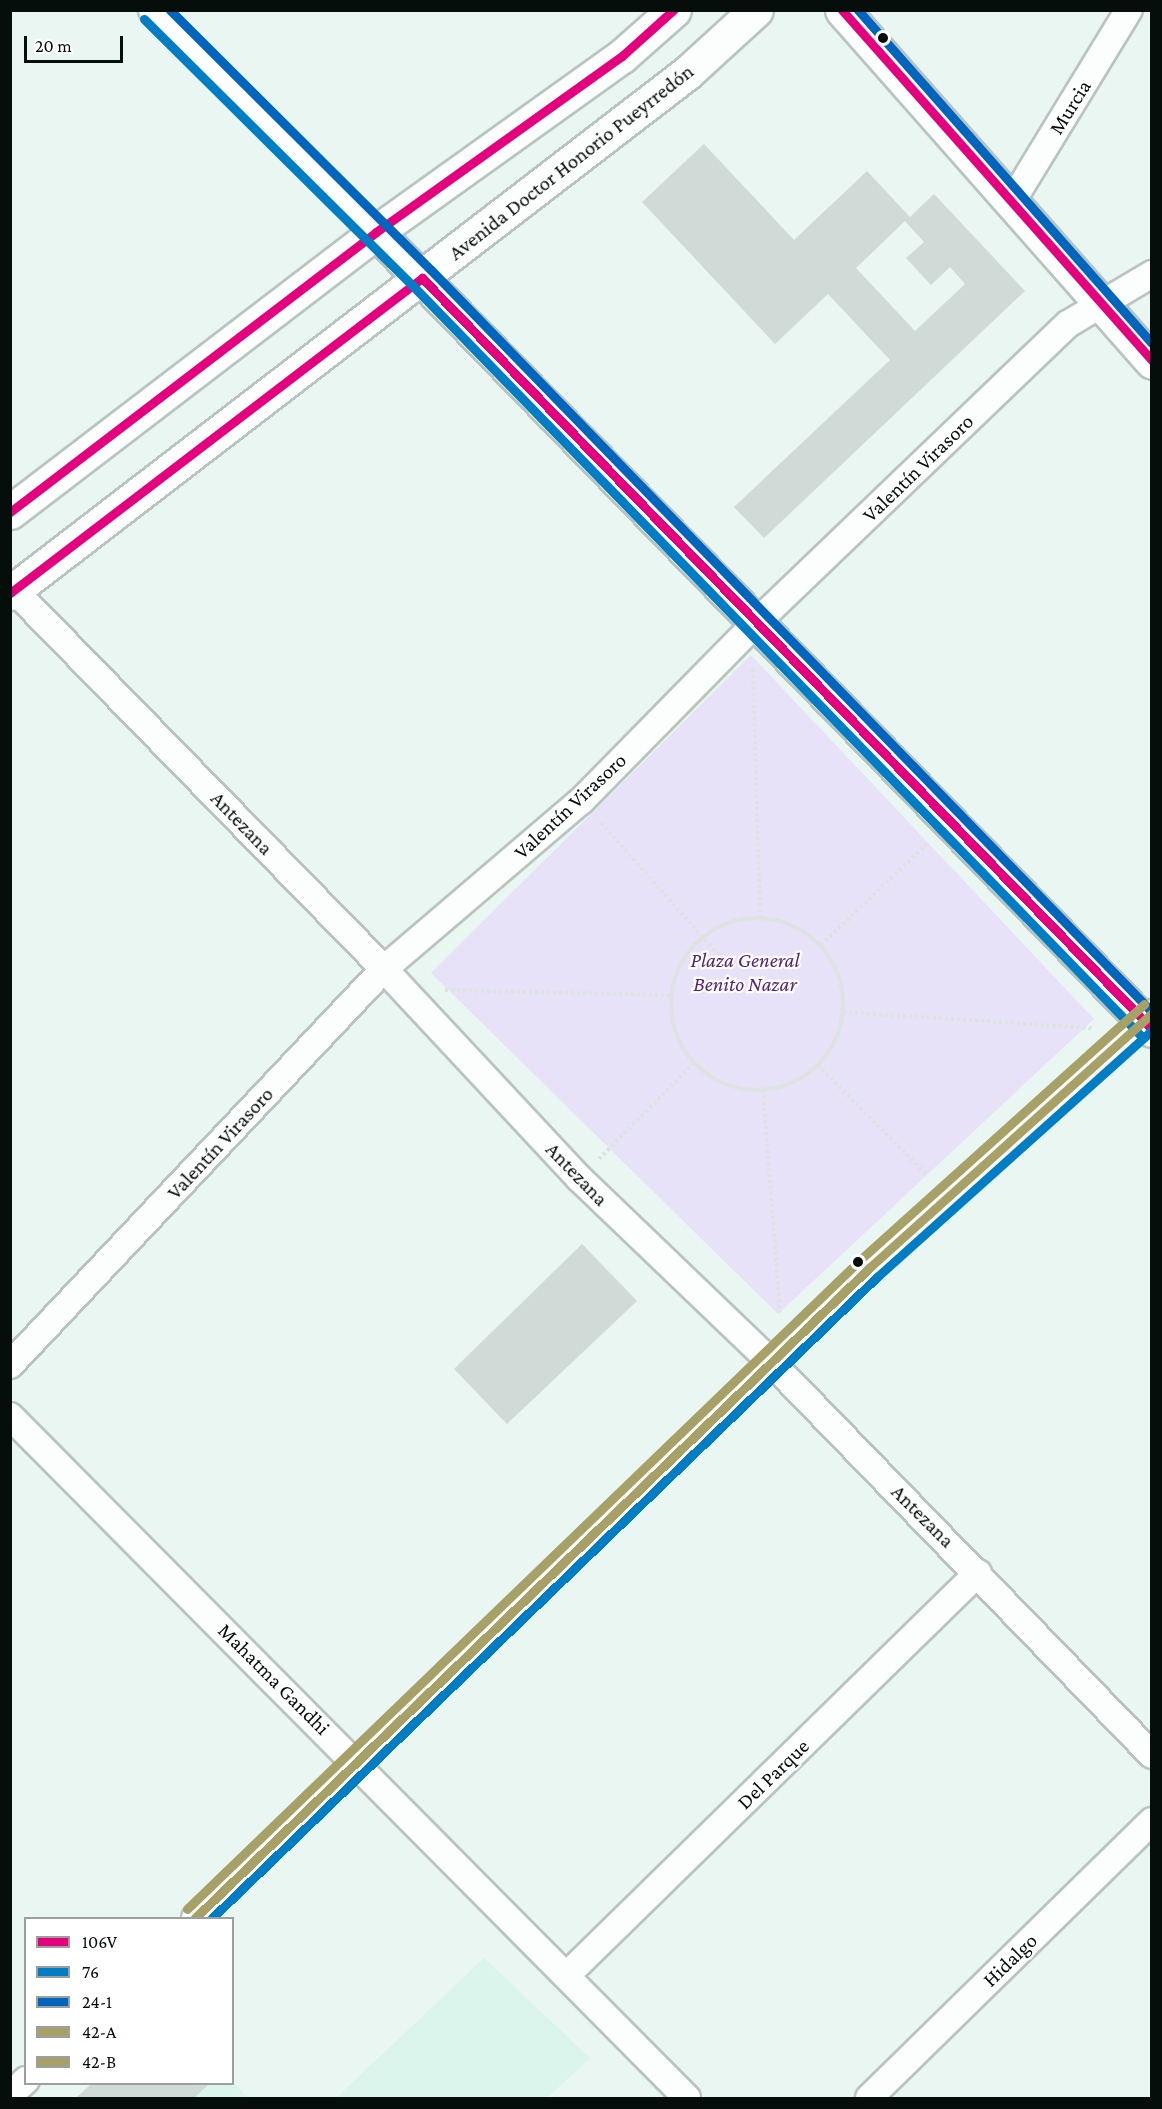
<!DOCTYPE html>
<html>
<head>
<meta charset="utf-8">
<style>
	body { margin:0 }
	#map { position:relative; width:1162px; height:2109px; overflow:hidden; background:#e9f6f2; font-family:"Crimson Pro",serif }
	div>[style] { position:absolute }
	.built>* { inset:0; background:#dcf5ec }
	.green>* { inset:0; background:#e8e2f9 }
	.building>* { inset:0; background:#d0dad7 }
	.path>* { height:4px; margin-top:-2px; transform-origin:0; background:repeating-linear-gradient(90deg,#dee2e1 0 3px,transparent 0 6px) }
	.path>.ring { margin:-2px; padding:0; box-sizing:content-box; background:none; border:4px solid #dee2e1; border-radius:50% }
	.roads { filter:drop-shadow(2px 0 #b9c4c0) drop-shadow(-2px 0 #b9c4c0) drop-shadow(0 2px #b9c4c0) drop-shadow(0 -2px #b9c4c0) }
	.street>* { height:26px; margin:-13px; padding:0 13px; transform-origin:13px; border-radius:13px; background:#fcfefd }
	.secondary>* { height:33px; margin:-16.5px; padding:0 16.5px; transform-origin:16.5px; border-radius:16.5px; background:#fcfefd }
	.bus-1>* { height:9px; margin:-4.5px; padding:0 4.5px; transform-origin:4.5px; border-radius:4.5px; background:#e5007d }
	.bus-2>* { height:9px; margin:-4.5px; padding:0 4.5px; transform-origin:4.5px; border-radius:4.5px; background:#007dc5 }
	.bus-3>* { height:9px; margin:-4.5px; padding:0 4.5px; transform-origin:4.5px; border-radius:4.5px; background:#0065bd }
	.bus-4>* { height:9px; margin:-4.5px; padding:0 4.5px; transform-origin:4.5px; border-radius:4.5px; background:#a8a167 }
	.bus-5>* { height:9px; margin:-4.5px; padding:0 4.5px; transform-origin:4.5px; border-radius:4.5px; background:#a8a167 }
	.dots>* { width:16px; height:16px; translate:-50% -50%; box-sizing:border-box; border:3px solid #fff; border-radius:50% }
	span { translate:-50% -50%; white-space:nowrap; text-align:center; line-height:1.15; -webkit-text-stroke:4.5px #fff; paint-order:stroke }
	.street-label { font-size:21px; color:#060e0c }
	.park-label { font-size:21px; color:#542578; font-style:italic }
	.frame { position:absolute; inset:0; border:12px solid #060e0c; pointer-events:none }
	.legend { position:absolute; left:24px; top:1917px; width:210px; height:168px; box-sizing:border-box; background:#fff; border:2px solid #9b9f9e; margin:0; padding:8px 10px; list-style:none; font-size:18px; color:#060e0c }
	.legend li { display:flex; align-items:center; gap:12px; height:30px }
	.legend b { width:30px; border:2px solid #9b9f9e }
	.scale { position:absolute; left:24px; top:36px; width:99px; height:27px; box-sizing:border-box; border:3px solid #060e0c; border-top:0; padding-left:8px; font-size:18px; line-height:21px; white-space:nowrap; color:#060e0c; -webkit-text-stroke:4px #fff; paint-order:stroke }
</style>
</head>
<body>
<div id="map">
	<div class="built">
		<div style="clip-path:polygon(484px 1958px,590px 2058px,547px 2098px,336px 2098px)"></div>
		<div style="clip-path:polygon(233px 2082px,248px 2098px,76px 2098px,91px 2084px)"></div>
	</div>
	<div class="green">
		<div style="clip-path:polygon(751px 655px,1094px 1019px,778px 1314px,431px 973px)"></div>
	</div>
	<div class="building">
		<div style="clip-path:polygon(evenodd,704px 144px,794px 240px,867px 171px,910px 217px,934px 194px,1025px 291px,764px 538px,734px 507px,890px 360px,828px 294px,775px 344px,642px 202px,704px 144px,905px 221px,924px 242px,906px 258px,931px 285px,950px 267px,965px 284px,915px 331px,856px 268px,905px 221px)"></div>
		<div style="clip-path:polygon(582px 1244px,637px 1301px,507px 1424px,454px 1369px)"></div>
		<div style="clip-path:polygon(91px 2084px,209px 2084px,194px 2098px,76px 2098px)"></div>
	</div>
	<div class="path">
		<div style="left:753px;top:669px;width:248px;rotate:88.4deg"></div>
		<div style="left:601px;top:823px;width:194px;rotate:48.3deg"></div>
		<div class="ring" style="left:671px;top:918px;width:168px;height:168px"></div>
		<div style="left:821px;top:945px;width:146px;rotate:-43.6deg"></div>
		<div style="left:445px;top:990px;width:226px;rotate:1.3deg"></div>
		<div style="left:843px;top:1012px;width:250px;rotate:3.7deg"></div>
		<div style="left:818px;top:1065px;width:155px;rotate:45.3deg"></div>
		<div style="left:763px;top:1090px;width:223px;rotate:85.6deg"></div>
		<div style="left:599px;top:1159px;width:135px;rotate:-45.3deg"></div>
	</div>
	<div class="roads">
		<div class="street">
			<div style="left:152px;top:10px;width:315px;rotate:44.7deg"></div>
			<div style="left:1011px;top:203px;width:226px;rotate:-58.6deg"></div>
			<div style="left:10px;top:586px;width:535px;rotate:45.68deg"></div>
			<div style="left:384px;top:969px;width:286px;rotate:47deg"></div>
			<div style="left:579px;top:1178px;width:266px;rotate:43.8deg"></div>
			<div style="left:771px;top:1362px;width:547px;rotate:45.89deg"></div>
			<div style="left:10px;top:1365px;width:545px;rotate:-46.64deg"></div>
			<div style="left:384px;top:969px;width:259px;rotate:-40.5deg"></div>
			<div style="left:581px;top:801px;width:250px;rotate:-45.5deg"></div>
			<div style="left:756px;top:623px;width:432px;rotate:-43.8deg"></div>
			<div style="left:1068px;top:324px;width:98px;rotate:-30.8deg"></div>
			<div style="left:10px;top:1416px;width:961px;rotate:45.21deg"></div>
			<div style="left:195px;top:1918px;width:936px;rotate:-43.96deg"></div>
			<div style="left:869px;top:1268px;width:381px;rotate:-42deg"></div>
			<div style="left:567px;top:1975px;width:575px;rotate:-44.37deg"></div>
			<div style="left:10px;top:2095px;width:22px;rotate:-43deg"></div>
			<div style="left:869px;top:2098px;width:396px;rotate:-44.4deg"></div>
		</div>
		<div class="secondary">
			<div style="left:842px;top:10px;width:469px;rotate:48.6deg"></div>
			<div style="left:376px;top:232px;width:1113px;rotate:45.8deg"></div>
			<div style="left:10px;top:512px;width:461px;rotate:-37.4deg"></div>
			<div style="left:376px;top:232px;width:302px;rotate:-35.6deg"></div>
			<div style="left:622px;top:56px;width:69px;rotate:-41.5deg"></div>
			<div style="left:10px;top:593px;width:854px;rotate:-37.53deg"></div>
			<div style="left:687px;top:73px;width:93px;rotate:-42.4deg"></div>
		</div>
	</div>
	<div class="bus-1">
		<div style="left:842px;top:10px;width:468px;rotate:48.5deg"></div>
		<div style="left:10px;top:512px;width:461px;rotate:-37.4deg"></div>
		<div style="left:376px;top:232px;width:302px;rotate:-35.6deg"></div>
		<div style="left:622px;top:56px;width:69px;rotate:-42deg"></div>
		<div style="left:10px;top:593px;width:519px;rotate:-37.4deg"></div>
		<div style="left:422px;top:278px;width:1047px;rotate:45.81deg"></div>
	</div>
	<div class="bus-2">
		<div style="left:144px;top:19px;width:379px;rotate:44.8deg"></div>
		<div style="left:413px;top:286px;width:1048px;rotate:45.85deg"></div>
		<div style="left:212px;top:1918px;width:924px;rotate:-43.95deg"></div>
		<div style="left:877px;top:1277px;width:370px;rotate:-41.9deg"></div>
	</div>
	<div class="bus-3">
		<div style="left:170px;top:10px;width:368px;rotate:44.9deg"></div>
		<div style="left:431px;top:270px;width:1035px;rotate:45.82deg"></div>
		<div style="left:858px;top:10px;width:444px;rotate:48.6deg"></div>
	</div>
	<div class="bus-4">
		<div style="left:195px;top:1918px;width:936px;rotate:-43.96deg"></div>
		<div style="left:869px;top:1268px;width:381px;rotate:-42deg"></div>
	</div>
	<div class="bus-5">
		<div style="left:187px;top:1909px;width:936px;rotate:-43.96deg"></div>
		<div style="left:861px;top:1259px;width:381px;rotate:-42deg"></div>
	</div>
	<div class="dots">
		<div style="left:883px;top:38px;background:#060e0c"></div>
		<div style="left:858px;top:1262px;background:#060e0c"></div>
	</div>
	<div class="street-label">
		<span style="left:1070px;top:107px;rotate:-58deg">Murcia</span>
		<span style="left:571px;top:162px;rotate:-38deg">Avenida Doctor Honorio Pueyrredón</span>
		<span style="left:918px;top:468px;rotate:-44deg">Valentín Virasoro</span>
		<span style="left:570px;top:806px;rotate:-43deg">Valentín Virasoro</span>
		<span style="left:242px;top:823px;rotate:46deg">Antezana</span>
		<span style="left:220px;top:1143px;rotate:-47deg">Valentín Virasoro</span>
		<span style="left:577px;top:1174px;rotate:46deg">Antezana</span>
		<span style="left:923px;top:1516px;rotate:45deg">Antezana</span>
		<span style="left:274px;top:1679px;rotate:45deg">Mahatma Gandhi</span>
		<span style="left:773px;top:1774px;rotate:-44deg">Del Parque</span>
		<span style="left:1010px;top:1960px;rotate:-44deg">Hidalgo</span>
	</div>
	<div class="park-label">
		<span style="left:745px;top:972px">Plaza General<br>Benito Nazar</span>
	</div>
	<div class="frame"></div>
	<ul class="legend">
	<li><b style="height:8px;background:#e5007d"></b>106V</li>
	<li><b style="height:8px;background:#007dc5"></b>76</li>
	<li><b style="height:8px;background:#0065bd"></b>24-1</li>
	<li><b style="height:8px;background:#a8a167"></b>42-A</li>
	<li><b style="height:8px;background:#a8a167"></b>42-B</li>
	</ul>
	<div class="scale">20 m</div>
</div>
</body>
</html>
